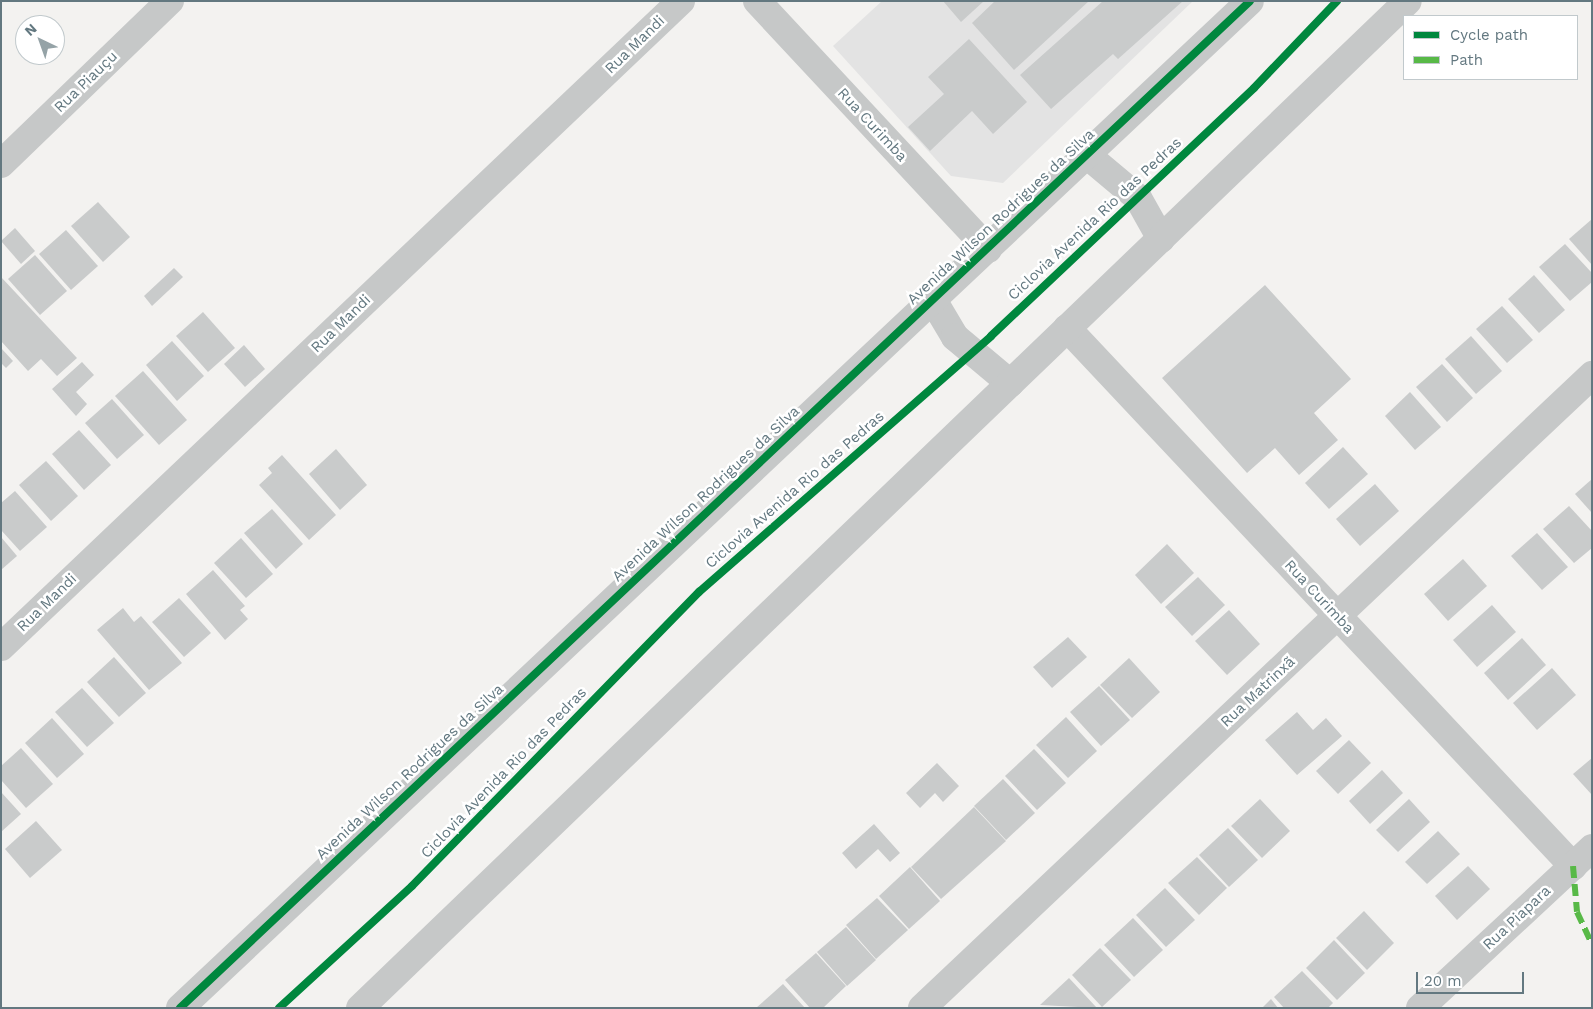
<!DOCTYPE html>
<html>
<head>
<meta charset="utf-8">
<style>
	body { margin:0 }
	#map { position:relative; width:1593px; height:1009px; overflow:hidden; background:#f3f2f0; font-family:"Work Sans",sans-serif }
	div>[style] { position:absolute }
	.built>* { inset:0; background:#e3e3e3 }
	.building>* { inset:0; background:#c9cbcb }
	.minor>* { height:28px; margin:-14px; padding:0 14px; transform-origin:14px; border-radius:14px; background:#c6c8c8 }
	.quiet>* { height:6px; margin-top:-3px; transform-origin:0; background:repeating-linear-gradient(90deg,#58b947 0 12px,transparent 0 18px) }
	.cycleway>* { height:8px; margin:-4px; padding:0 4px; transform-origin:4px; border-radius:4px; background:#00873e }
	span { translate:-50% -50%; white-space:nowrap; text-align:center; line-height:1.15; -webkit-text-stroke:5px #fff; paint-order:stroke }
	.street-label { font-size:15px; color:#637880 }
	.frame { position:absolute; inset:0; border:2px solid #637880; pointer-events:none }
	.legend { position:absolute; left:1403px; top:15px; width:175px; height:65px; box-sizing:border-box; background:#fff; border:1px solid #c1c9cc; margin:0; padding:6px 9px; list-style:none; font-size:15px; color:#637880 }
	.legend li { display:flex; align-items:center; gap:10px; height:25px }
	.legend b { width:25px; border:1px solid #c1c9cc }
	.north { position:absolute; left:15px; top:15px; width:50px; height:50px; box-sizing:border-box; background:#fff; border:1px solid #c1c9cc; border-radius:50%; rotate:318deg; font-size:14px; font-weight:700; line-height:20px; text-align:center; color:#637880 }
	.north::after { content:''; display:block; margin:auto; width:18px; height:22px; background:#95a3a7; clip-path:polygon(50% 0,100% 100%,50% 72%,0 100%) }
	.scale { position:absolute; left:1416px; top:972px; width:108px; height:22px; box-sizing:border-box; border:2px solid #637880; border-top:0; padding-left:6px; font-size:15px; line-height:18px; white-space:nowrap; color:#637880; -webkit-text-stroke:4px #fff; paint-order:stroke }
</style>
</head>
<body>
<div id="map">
	<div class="built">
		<div style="clip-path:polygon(882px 1px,1193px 1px,1003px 183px,951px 176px,833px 46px)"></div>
	</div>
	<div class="building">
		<div style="clip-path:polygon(943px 1px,984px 1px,961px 22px)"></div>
		<div style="clip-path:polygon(995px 1px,1089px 1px,1014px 70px,972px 23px)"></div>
		<div style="clip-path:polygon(1103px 1px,1183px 1px,1118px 59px,1113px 54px,1051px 109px,1020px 75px)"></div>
		<div style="clip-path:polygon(969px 39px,1027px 102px,993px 134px,972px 111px,930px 151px,908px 127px,944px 94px,928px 77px)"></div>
		<div style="clip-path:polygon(98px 202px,130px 237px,103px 262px,71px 226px)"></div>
		<div style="clip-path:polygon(1592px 219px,1592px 265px,1569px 239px)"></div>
		<div style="clip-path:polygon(15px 228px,35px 251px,21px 264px,1px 241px)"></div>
		<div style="clip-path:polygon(66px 230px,98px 266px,71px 290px,39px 254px)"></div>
		<div style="clip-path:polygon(1565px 244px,1592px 273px,1592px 282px,1570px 301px,1539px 267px)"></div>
		<div style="clip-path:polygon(35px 255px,67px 291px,40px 315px,8px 279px)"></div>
		<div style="clip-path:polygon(174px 268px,183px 277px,152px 306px,144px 296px)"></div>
		<div style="clip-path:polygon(1534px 275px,1565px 310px,1539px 333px,1508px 299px)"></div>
		<div style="clip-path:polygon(1px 277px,77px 358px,57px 376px,41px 359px,28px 371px,1px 341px)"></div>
		<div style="clip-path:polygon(1265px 285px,1351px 379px,1314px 413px,1338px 440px,1299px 475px,1275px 448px,1247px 473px,1162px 378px)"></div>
		<div style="clip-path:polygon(1502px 306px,1533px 340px,1507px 363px,1476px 329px)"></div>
		<div style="clip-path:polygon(203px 312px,235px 348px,208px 372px,176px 336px)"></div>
		<div style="clip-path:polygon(1471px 336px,1502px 371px,1476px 394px,1445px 359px)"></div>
		<div style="clip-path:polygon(172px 341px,204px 376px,177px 401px,146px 365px)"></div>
		<div style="clip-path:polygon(244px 345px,265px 369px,245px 387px,224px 364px)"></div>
		<div style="clip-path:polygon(1px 348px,13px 361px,6px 368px,1px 363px)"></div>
		<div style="clip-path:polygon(82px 362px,94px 375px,76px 392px,87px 404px,76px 416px,52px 389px)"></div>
		<div style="clip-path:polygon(1442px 364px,1473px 398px,1447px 422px,1416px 387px)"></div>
		<div style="clip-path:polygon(143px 371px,187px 420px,159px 445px,115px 396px)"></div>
		<div style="clip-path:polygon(1410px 392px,1441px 427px,1415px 450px,1385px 416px)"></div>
		<div style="clip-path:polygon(112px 399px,144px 435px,117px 459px,85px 423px)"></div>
		<div style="clip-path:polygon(79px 430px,111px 465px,84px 490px,52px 454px)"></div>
		<div style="clip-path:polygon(1343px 447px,1368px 474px,1329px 509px,1305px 483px)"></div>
		<div style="clip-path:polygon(336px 449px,367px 485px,340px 510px,309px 474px)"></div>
		<div style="clip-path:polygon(282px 455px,336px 515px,309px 540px,259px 485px,272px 473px,268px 468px)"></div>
		<div style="clip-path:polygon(46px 461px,78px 496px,51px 521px,19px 485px)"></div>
		<div style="clip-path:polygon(1592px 479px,1592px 513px,1575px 494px)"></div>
		<div style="clip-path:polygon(1375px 484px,1399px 511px,1360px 546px,1336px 519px)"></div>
		<div style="clip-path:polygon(15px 491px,47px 527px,20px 551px,1px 530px,1px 503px)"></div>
		<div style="clip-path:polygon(1569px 506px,1592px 531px,1592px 548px,1574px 563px,1543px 529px)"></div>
		<div style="clip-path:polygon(272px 509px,303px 544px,276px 569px,244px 533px)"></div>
		<div style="clip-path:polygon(1537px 533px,1568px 567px,1542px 590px,1511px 556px)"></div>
		<div style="clip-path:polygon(1px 537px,17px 556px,1px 570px)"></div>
		<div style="clip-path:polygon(241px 538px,273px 574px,246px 598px,214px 563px)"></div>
		<div style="clip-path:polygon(1167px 544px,1194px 573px,1161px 604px,1135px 575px)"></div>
		<div style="clip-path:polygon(1463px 559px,1487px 586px,1448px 621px,1424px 594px)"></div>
		<div style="clip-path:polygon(213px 570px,245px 606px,240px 610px,248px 619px,225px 640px,186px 594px)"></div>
		<div style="clip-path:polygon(1198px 577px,1225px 605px,1192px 636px,1165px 607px)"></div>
		<div style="clip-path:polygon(179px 598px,211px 633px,184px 657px,152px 622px)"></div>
		<div style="clip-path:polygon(1492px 605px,1516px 632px,1477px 667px,1453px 640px)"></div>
		<div style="clip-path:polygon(123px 608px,134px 622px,141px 616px,182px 663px,149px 690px,97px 630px)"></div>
		<div style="clip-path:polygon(1229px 610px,1260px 644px,1227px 675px,1195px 641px)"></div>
		<div style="clip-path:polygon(1068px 637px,1087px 657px,1052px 688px,1033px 667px)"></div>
		<div style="clip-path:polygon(1522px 638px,1546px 665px,1508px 700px,1484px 673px)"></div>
		<div style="clip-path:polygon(114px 657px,146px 693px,119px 717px,87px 682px)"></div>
		<div style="clip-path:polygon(1129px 658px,1160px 692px,1132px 718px,1100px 685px)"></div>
		<div style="clip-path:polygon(1552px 668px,1576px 695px,1537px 730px,1513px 703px)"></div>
		<div style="clip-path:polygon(1099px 686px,1130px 720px,1101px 746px,1070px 712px)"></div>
		<div style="clip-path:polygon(82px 688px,114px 723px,87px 747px,55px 712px)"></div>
		<div style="clip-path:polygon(1297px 712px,1313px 730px,1326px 718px,1342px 736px,1297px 775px,1265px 740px)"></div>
		<div style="clip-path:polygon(1066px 717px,1097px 751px,1068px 778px,1036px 745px)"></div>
		<div style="clip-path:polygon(52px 718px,84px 754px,57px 778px,25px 743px)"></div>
		<div style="clip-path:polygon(1349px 740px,1371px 763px,1338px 794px,1316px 771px)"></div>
		<div style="clip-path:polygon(21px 748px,53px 784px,26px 808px,1px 780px,1px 766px)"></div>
		<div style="clip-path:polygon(1034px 749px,1066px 783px,1037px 810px,1005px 776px)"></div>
		<div style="clip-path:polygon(1592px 758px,1592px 795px,1573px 774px)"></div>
		<div style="clip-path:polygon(937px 763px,959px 786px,943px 802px,935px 793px,920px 808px,906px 793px)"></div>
		<div style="clip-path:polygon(1382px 770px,1403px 793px,1370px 824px,1349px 801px)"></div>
		<div style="clip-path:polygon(1003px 779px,1035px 813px,1006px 840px,974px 806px)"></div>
		<div style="clip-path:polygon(1px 792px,21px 814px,1px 832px)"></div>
		<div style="clip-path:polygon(1260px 799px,1290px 831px,1262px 858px,1231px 826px)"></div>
		<div style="clip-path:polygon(1409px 799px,1430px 822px,1398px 852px,1376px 830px)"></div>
		<div style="clip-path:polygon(974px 807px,1006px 841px,941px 899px,911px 867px)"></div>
		<div style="clip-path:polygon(36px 821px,62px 850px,30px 878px,5px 849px)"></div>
		<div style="clip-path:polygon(874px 824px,900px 853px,890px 862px,878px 849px,856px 869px,842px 853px)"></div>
		<div style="clip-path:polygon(1228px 828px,1258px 860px,1229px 887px,1199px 855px)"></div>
		<div style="clip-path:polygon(1438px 831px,1460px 854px,1427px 884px,1405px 862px)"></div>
		<div style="clip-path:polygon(1197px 857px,1227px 888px,1199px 915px,1168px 883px)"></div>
		<div style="clip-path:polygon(1468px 866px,1490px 889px,1457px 920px,1435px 896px)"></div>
		<div style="clip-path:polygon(910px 867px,940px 901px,909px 929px,879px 896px)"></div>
		<div style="clip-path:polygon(1165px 888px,1195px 920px,1166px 947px,1136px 915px)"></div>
		<div style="clip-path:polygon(877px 898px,908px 930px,876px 959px,846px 925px)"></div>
		<div style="clip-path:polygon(1364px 911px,1394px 943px,1367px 970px,1336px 938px)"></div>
		<div style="clip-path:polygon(1133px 918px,1163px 950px,1134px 977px,1104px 945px)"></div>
		<div style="clip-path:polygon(846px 927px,876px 960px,847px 986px,817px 952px)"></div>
		<div style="clip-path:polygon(1334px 940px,1365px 973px,1337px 1000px,1306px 968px)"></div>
		<div style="clip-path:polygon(1100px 948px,1131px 980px,1102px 1007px,1072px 975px)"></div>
		<div style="clip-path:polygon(816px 953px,846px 986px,823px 1008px,810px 1008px,785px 980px)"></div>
		<div style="clip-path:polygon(1302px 971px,1333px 1003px,1328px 1008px,1284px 1008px,1274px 997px)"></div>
		<div style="clip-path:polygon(1069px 978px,1097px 1008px,1040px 1005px)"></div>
		<div style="clip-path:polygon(783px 984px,805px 1008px,756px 1008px)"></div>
		<div style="clip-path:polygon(1271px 999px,1278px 1008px,1262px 1008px)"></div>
	</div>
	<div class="minor">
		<div style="left:757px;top:1px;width:339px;rotate:47deg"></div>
		<div style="left:1088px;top:156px;width:65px;rotate:40deg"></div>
		<div style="left:1138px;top:198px;width:47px;rotate:60.7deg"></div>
		<div style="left:1px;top:164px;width:235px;rotate:-44deg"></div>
		<div style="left:933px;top:300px;width:43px;rotate:59.3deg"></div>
		<div style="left:955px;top:337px;width:72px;rotate:39.9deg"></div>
		<div style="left:1067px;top:328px;width:739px;rotate:46.76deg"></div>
		<div style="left:1px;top:647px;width:938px;rotate:-43.53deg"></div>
		<div style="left:180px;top:1008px;width:1469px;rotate:-43.26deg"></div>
		<div style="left:360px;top:1008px;width:1453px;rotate:-43.86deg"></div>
		<div style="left:922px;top:1008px;width:922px;rotate:-43.37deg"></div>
		<div style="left:1420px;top:1008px;width:235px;rotate:-42.9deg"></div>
	</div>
	<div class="quiet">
		<div style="left:1573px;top:866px;width:46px;rotate:85deg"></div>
		<div style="left:1577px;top:912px;width:35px;rotate:65deg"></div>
	</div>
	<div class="cycleway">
		<div style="left:180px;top:1008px;width:1469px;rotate:-43.26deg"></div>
		<div style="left:279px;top:1008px;width:180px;rotate:-42.5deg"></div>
		<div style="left:412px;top:886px;width:411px;rotate:-45.7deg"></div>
		<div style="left:699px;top:592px;width:388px;rotate:-41.2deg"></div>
		<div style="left:991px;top:336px;width:361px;rotate:-43.3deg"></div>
		<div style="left:1254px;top:88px;width:120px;rotate:-46.3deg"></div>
	</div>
	<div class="street-label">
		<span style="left:635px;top:45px;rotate:-44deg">Rua Mandi</span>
		<span style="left:86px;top:82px;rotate:-44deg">Rua Piauçu</span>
		<span style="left:872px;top:125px;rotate:47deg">Rua Curimba</span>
		<span style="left:1001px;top:217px;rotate:-43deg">Avenida Wilson Rodrigues da Silva</span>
		<span style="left:1095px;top:219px;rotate:-43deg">Ciclovia Avenida Rio das Pedras</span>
		<span style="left:341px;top:324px;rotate:-44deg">Rua Mandi</span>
		<span style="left:795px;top:490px;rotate:-41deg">Ciclovia Avenida Rio das Pedras</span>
		<span style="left:706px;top:494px;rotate:-43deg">Avenida Wilson Rodrigues da Silva</span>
		<span style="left:1319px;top:597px;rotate:47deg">Rua Curimba</span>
		<span style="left:47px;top:603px;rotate:-44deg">Rua Mandi</span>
		<span style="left:1258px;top:692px;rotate:-43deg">Rua Matrinxã</span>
		<span style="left:410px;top:772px;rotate:-43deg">Avenida Wilson Rodrigues da Silva</span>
		<span style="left:504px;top:773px;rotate:-46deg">Ciclovia Avenida Rio das Pedras</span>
		<span style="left:1517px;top:918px;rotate:-43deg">Rua Piapara</span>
	</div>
	<div class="frame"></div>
	<ul class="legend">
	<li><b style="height:6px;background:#00873e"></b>Cycle path</li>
	<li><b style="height:6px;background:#58b947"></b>Path</li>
	</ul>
	<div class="north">N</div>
	<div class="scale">20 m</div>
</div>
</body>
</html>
